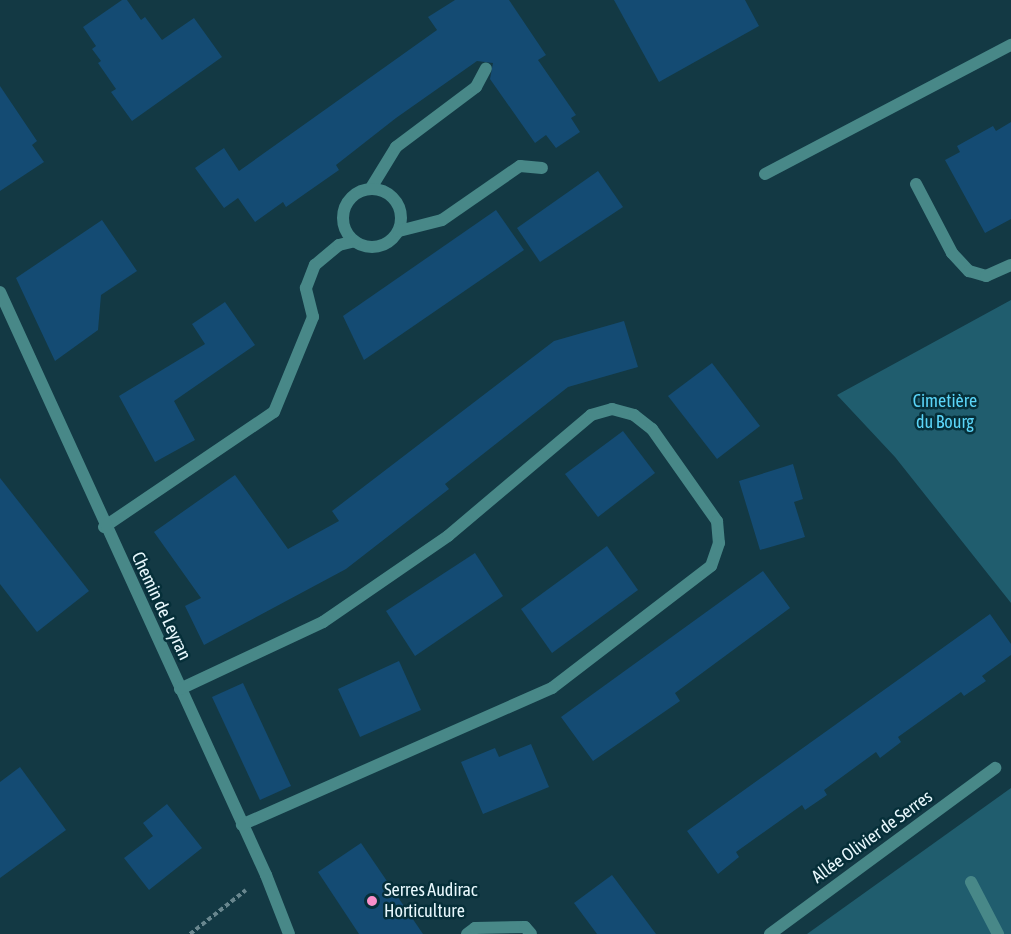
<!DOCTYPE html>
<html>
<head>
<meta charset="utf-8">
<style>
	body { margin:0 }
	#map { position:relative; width:1011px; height:934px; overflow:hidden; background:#133944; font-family:"Asap Condensed",sans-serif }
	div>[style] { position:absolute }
	.green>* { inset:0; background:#205d6e }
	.building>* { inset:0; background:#144b73 }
	.path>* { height:4px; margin-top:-2px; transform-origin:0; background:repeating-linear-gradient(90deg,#68868e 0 4.5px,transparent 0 7.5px) }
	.service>* { height:12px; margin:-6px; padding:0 6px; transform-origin:6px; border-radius:6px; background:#488888 }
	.service>.ring { margin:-6px; padding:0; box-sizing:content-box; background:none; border:12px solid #488888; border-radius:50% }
	.minor>* { height:12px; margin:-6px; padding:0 6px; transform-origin:6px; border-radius:6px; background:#488888 }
	.dots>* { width:16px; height:16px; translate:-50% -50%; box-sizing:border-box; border:3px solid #062f39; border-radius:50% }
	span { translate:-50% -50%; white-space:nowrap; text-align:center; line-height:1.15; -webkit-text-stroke:5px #062f39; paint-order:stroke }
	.park-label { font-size:18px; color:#5bd5f8 }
	.street-label { font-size:18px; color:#e8f8fd }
	.poi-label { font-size:18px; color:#e8f8fd }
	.left { translate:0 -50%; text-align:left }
</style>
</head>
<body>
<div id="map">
	<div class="green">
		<div style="clip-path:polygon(1011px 300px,1011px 603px,895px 457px,837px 395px)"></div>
		<div style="clip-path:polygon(1011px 788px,1011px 934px,807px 934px)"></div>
	</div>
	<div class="building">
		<div style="clip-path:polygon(122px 0,127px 0,141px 20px,145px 17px,162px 40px,194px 18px,222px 57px,132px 121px,111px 92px,116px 89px,98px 63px,101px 61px,92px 49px,96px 46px,83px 27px)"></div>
		<div style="clip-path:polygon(455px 0,509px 0,546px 55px,538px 60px,576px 115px,571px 118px,580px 132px,556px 148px,546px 135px,535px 143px,490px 79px,493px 63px,477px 61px,396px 118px,336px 165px,339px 170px,286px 207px,283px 202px,255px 222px,238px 198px,224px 208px,195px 168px,224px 148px,239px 171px,437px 30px,428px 17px)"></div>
		<div style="clip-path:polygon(614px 0,745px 0,759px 26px,659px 82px)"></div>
		<div style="clip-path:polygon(0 86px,37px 141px,32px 145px,44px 162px,0 191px)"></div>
		<div style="clip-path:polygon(1011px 122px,1011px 219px,985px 233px,945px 160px,960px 152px,957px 146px,993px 126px,996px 131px)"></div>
		<div style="clip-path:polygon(598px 171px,623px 207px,540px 262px,517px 228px)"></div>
		<div style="clip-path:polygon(496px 210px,524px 250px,364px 360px,343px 316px)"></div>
		<div style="clip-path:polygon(102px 220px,137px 271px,101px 295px,98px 330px,55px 361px,16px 278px)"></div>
		<div style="clip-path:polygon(225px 302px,255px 345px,174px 401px,195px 440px,155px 462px,119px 396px,205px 344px,192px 324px)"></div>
		<div style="clip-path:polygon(624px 321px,638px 367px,568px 387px,445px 484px,449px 489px,346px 569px,204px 645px,185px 606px,201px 598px,154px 532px,235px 475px,288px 549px,339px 521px,332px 511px,554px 341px)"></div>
		<div style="clip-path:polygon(712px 363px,760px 426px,717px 459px,668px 396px)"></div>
		<div style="clip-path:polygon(623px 431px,655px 473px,598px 517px,565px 474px)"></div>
		<div style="clip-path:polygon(793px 464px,803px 499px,794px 502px,805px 537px,760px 550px,739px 481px)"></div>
		<div style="clip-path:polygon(0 478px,89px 591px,37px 632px,0 584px)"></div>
		<div style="clip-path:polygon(607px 546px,638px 590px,552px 653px,521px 609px)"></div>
		<div style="clip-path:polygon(475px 553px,503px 596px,415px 656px,386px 611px)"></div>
		<div style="clip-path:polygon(763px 571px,790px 608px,675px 693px,680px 701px,593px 761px,561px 717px)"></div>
		<div style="clip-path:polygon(990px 614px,1011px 644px,1011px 655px,982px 676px,986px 681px,964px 696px,961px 692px,898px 737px,901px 742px,880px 758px,876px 752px,824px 790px,827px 795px,805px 810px,802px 805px,736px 852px,739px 857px,718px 874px,687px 831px)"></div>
		<div style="clip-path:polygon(399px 661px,421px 710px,360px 737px,338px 689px)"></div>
		<div style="clip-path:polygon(243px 683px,291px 786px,260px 800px,212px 697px)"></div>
		<div style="clip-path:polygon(531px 744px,549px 787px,483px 814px,461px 762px,495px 748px,499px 757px)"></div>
		<div style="clip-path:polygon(20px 767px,66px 830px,0 878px,0 782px)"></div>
		<div style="clip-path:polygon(167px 804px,202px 848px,149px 890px,124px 858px,153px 836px,143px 823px)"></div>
		<div style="clip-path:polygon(361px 843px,423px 934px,359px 934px,318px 872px)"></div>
		<div style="clip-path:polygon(612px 875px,656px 934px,597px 934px,574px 903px)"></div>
	</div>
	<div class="path">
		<div style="left:190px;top:934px;width:71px;rotate:-38.2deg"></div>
	</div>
	<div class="service">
		<div style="left:765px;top:174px;width:278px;rotate:-27.7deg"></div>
		<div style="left:371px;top:188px;width:48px;rotate:-58.6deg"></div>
		<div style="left:396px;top:147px;width:100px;rotate:-36.9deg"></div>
		<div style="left:476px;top:87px;width:21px;rotate:-62deg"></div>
		<div class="ring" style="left:343px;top:189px;width:46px;height:46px"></div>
		<div style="left:399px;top:231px;width:44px;rotate:-14.3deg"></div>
		<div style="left:442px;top:220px;width:95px;rotate:-34.7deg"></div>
		<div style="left:520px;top:166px;width:22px;rotate:5deg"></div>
		<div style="left:104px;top:527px;width:205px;rotate:-34.1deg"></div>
		<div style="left:274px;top:412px;width:103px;rotate:-67.7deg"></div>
		<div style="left:313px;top:317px;width:30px;rotate:-104deg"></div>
		<div style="left:306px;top:288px;width:25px;rotate:-69deg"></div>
		<div style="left:315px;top:265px;width:31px;rotate:-40deg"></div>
		<div style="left:339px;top:245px;width:16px;rotate:-14deg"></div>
		<div style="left:971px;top:882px;width:59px;rotate:62.6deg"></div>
	</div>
	<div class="minor">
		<div style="left:916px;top:184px;width:78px;rotate:62.4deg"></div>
		<div style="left:952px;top:253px;width:25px;rotate:47deg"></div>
		<div style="left:969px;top:271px;width:18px;rotate:16deg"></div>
		<div style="left:986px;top:276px;width:27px;rotate:-24deg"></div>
		<div style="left:0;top:292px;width:641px;rotate:65.47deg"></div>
		<div style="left:266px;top:875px;width:63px;rotate:68.7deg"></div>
		<div style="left:180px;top:689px;width:158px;rotate:-25.1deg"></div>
		<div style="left:323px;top:622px;width:152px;rotate:-34.5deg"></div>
		<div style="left:448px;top:536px;width:187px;rotate:-40.2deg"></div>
		<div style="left:591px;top:415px;width:22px;rotate:-16deg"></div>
		<div style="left:612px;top:409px;width:23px;rotate:15deg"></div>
		<div style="left:634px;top:415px;width:23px;rotate:38deg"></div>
		<div style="left:652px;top:429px;width:113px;rotate:54.8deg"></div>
		<div style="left:717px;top:521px;width:22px;rotate:85deg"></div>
		<div style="left:719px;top:543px;width:24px;rotate:109deg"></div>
		<div style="left:711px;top:566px;width:200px;rotate:142.5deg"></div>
		<div style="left:552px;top:688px;width:339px;rotate:156.2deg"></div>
		<div style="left:467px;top:934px;width:10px;rotate:-37deg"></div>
		<div style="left:475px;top:928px;width:50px;rotate:-1.1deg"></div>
		<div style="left:525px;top:927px;width:9px;rotate:49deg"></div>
		<div style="left:770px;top:934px;width:280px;rotate:-36.4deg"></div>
	</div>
	<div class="dots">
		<div style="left:372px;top:901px;background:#f98fc9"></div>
	</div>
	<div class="park-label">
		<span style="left:945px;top:412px">Cimetière<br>du Bourg</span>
	</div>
	<div class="street-label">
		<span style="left:161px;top:606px;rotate:65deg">Chemin de Leyran</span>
		<span style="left:872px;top:837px;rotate:-36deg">Allée Olivier de Serres</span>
	</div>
	<div class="poi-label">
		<span class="left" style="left:384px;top:901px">Serres Audirac<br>Horticulture</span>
	</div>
</div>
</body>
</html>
